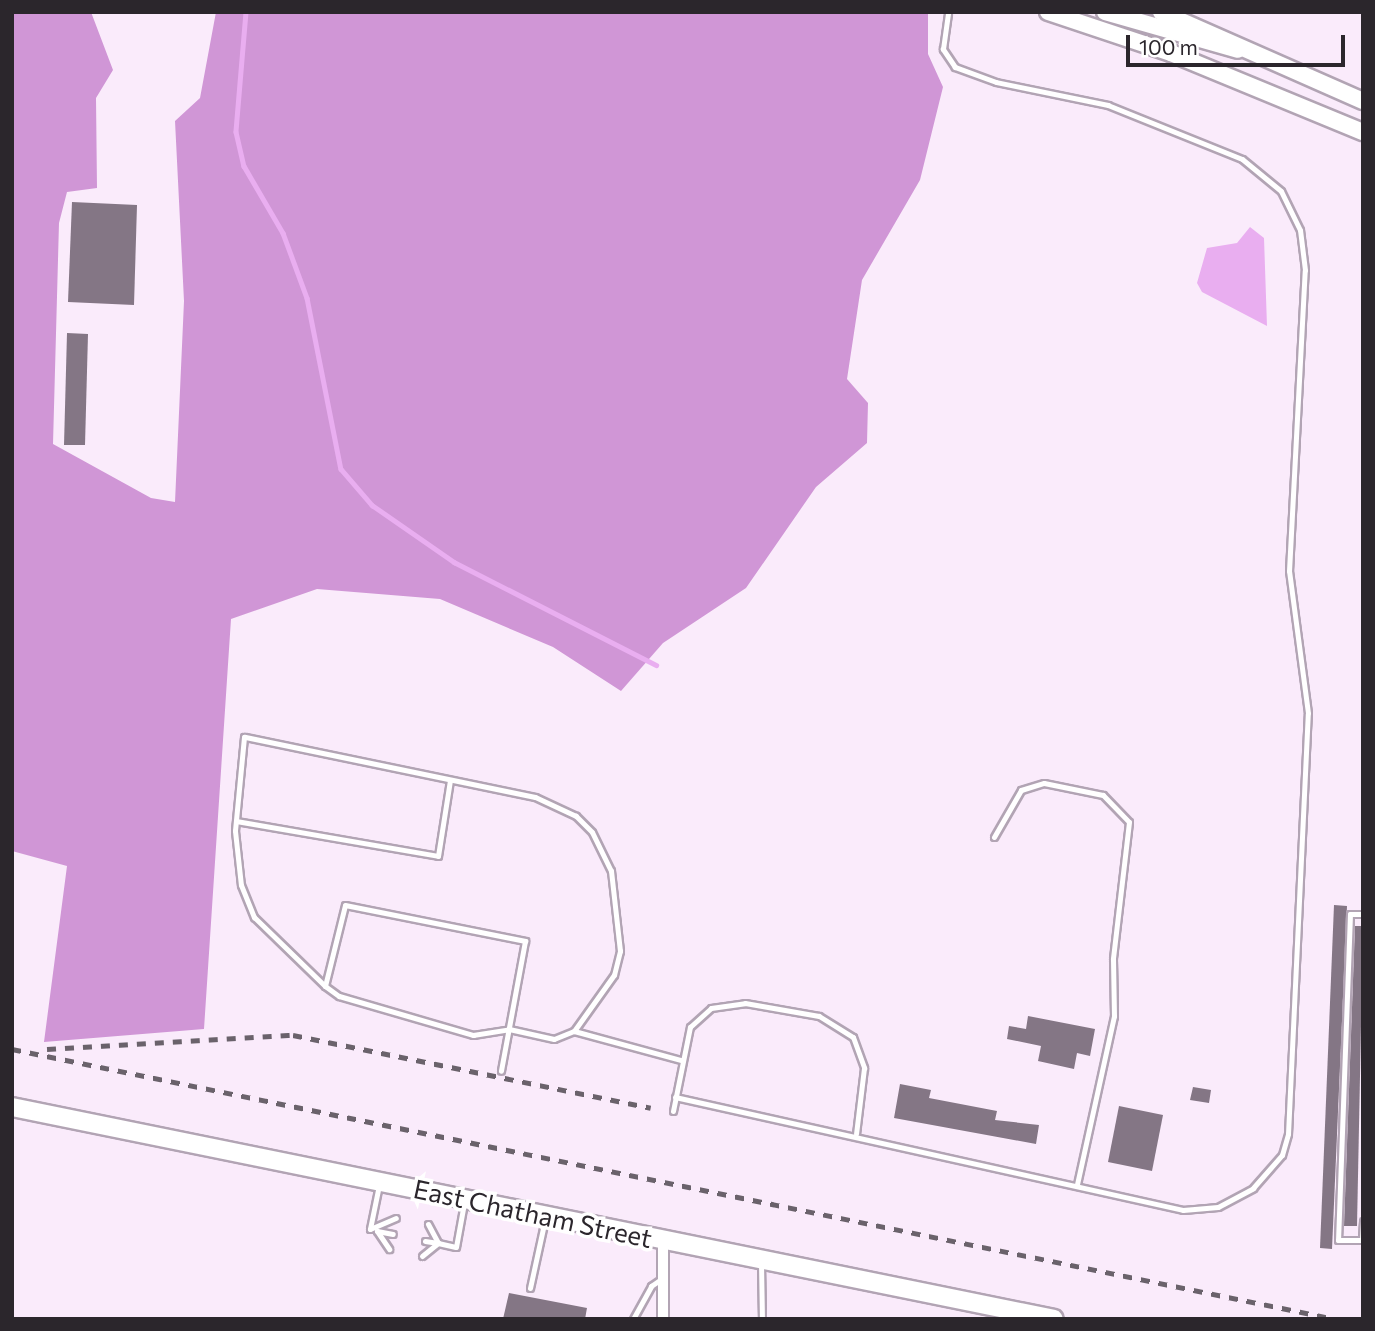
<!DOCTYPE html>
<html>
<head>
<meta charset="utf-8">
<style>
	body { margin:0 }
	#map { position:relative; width:1375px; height:1331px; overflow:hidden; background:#faebfb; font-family:Commissioner,sans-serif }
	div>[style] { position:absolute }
	.forest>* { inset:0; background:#d096d6 }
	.water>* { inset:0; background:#e9aef0 }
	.stream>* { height:4.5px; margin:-2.25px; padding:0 2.25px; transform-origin:2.25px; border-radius:2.25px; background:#e9aef0 }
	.building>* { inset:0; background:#847685 }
	.roads { filter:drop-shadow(2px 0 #b2a4b4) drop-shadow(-2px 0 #b2a4b4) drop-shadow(0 2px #b2a4b4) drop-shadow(0 -2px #b2a4b4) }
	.service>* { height:5px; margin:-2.5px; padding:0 2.5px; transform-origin:2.5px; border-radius:2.5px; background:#fff }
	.minor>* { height:10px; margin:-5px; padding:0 5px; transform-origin:5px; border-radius:5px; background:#fff }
	.secondary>* { height:16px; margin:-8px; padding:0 8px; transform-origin:8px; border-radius:8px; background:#fff }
	.primary>* { height:18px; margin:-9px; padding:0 9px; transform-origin:9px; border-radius:9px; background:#fff }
	.rail>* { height:4.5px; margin-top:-2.25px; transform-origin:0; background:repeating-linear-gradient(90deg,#6a626b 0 9px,transparent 0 18px) }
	span { translate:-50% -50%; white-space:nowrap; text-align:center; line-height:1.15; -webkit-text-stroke:7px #fff; paint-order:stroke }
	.street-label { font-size:26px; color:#2b262c }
	.frame { position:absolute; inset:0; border:14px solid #2b262c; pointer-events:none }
	.scale { position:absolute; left:1126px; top:35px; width:219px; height:32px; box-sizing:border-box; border:4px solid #2b262c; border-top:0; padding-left:9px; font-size:21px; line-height:24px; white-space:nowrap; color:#2b262c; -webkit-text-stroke:5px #fff; paint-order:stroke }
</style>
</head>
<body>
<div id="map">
	<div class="forest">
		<div style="clip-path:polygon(12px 12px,91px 12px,113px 70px,96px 98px,97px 188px,67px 192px,59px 223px,53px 444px,151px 498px,175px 502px,184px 301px,175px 121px,200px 98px,216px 12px,928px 12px,928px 54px,943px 87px,920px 180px,862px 280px,847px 379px,868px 403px,867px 443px,816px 487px,746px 588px,663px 643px,621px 691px,553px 647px,440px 599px,317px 589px,231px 619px,204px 1029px,44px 1042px,67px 866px,12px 851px)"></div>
	</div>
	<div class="water">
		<div style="clip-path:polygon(1250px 227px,1264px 238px,1267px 326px,1202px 292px,1197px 283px,1207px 248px,1237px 243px)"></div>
	</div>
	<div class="stream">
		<div style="left:246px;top:12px;width:120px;rotate:94.8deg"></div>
		<div style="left:236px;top:132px;width:35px;rotate:77deg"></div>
		<div style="left:244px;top:166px;width:78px;rotate:59.8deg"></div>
		<div style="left:283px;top:233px;width:69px;rotate:69.7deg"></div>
		<div style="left:307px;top:298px;width:174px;rotate:78.8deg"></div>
		<div style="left:341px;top:469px;width:48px;rotate:49.3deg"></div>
		<div style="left:372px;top:505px;width:100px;rotate:34.8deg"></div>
		<div style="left:454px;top:562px;width:227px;rotate:27deg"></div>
	</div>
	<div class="building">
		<div style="clip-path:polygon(72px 202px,137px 205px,134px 305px,68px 302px)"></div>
		<div style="clip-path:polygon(67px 333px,88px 334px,85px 445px,64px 445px)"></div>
		<div style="clip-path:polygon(1334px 905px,1347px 906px,1332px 1249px,1320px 1248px)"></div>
		<div style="clip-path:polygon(1355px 926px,1363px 926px,1357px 1226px,1344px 1226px)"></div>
		<div style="clip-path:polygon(1028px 1016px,1095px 1029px,1090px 1056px,1077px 1053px,1074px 1069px,1038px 1061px,1041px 1046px,1007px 1039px,1009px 1026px,1026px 1029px)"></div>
		<div style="clip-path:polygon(900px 1084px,931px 1090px,929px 1098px,997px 1111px,995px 1120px,1039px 1125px,1036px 1144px,894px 1118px)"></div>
		<div style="clip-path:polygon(1193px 1087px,1211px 1090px,1209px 1103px,1190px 1100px)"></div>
		<div style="clip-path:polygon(1119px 1106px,1163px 1115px,1152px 1171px,1108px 1162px)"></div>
		<div style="clip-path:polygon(509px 1293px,587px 1308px,585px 1319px,503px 1319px)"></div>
	</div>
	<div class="roads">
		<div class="service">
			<div style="left:236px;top:821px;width:205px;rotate:9.8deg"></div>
			<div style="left:438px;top:856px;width:77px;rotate:-81deg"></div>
			<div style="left:994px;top:837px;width:54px;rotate:-60.1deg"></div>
			<div style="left:1021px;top:790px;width:24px;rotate:-17deg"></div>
			<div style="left:1044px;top:783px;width:60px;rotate:11.5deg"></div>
			<div style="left:1103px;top:795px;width:37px;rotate:46deg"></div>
			<div style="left:1129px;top:822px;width:138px;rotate:96.7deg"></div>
			<div style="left:1113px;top:959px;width:57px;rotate:89deg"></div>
			<div style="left:1114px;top:1016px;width:172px;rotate:102.4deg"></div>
			<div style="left:1363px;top:914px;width:13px;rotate:180deg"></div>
			<div style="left:1350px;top:914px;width:326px;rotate:92.1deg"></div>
			<div style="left:1338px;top:1240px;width:24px"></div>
			<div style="left:1362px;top:1240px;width:19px;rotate:-87deg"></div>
			<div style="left:325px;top:986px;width:83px;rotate:-76.1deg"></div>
			<div style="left:345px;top:905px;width:184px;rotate:11.3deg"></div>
			<div style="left:525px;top:941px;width:132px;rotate:100.5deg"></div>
			<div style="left:574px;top:1031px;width:69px;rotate:-54.5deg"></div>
			<div style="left:614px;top:975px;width:25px;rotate:-76deg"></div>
			<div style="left:620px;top:951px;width:81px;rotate:-96.4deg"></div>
			<div style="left:611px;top:871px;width:43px;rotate:-116deg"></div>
			<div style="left:592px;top:832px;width:23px;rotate:-135deg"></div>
			<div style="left:576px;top:816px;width:45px;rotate:-155.1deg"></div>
			<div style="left:535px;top:797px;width:297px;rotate:-168.3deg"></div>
			<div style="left:244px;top:737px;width:94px;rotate:95.5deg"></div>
			<div style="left:235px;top:831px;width:54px;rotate:83.7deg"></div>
			<div style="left:241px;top:885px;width:35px;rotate:68deg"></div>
			<div style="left:254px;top:917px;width:99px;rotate:44.2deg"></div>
			<div style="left:325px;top:986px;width:17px;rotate:36deg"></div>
			<div style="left:339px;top:996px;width:140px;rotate:16.2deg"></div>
			<div style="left:473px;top:1035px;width:36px;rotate:-9deg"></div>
			<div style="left:509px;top:1029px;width:46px;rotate:12.5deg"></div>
			<div style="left:554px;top:1039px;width:22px;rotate:-22deg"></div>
			<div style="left:574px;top:1031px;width:111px;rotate:15.2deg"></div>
			<div style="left:675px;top:1097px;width:520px;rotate:12.54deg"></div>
			<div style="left:1183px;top:1210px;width:35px;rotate:-5deg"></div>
			<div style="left:1218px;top:1207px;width:40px;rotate:-28deg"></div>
			<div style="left:1253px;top:1188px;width:44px;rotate:-48.7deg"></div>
			<div style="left:1282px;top:1155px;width:22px;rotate:-74deg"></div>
			<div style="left:1288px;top:1134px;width:421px;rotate:-87.3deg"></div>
			<div style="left:1308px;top:713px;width:143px;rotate:-97.6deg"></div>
			<div style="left:1289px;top:571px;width:301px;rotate:-87deg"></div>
			<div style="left:1305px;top:270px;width:40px;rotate:-97.1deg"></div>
			<div style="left:1300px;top:230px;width:43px;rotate:-116deg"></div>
			<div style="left:1281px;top:191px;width:50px;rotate:-140.6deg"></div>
			<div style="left:1242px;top:159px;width:144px;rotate:-158.1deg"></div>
			<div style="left:1108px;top:105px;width:114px;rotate:-168.4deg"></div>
			<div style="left:996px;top:82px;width:44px;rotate:-159.9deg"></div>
			<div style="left:955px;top:67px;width:22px;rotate:-124deg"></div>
			<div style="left:943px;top:49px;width:37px;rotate:-82deg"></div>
			<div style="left:673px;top:1111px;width:86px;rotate:-78.6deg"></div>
			<div style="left:690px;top:1027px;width:28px;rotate:-42deg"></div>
			<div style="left:711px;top:1008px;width:34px;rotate:-8deg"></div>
			<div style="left:745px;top:1003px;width:75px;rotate:10deg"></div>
			<div style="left:819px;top:1016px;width:40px;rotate:32deg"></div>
			<div style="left:853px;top:1037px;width:33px;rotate:70deg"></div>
			<div style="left:864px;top:1068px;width:66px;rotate:96.9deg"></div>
			<div style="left:379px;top:1185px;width:45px;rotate:101.6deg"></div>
			<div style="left:370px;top:1229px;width:28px;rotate:-23deg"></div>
			<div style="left:428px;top:1224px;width:21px;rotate:62deg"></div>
			<div style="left:438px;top:1243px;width:18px;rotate:13deg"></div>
			<div style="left:456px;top:1247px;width:45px;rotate:-79.7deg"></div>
			<div style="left:377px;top:1231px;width:22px;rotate:56deg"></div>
			<div style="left:377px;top:1231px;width:16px;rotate:11deg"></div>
			<div style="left:425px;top:1241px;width:13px;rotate:9deg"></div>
			<div style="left:422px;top:1256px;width:21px;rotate:-39deg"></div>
			<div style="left:761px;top:1263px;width:56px;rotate:89deg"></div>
			<div style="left:530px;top:1288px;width:71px;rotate:-77.7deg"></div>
			<div style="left:633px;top:1319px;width:38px;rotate:-61deg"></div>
			<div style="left:651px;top:1286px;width:14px;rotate:-34deg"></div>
		</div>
		<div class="minor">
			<div style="left:663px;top:1319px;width:79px;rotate:-90deg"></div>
		</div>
		<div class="secondary">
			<div style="left:1048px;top:12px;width:130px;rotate:18.4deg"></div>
			<div style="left:1171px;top:53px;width:208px;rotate:22.4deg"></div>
			<div style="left:1105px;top:12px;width:138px;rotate:15.9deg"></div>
			<div style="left:1161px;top:12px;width:221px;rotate:23.8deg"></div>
		</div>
		<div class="primary">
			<div style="left:12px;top:1107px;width:1063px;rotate:11.5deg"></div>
		</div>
	</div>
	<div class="rail">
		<div style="left:12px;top:1049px;width:1350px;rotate:11.53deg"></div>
		<div style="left:47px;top:1049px;width:246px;rotate:-3.3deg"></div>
		<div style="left:293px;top:1035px;width:365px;rotate:11.5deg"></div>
	</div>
	<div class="street-label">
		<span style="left:533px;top:1213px;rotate:12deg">East Chatham Street</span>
	</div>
	<div class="frame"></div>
	<div class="scale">100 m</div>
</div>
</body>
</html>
